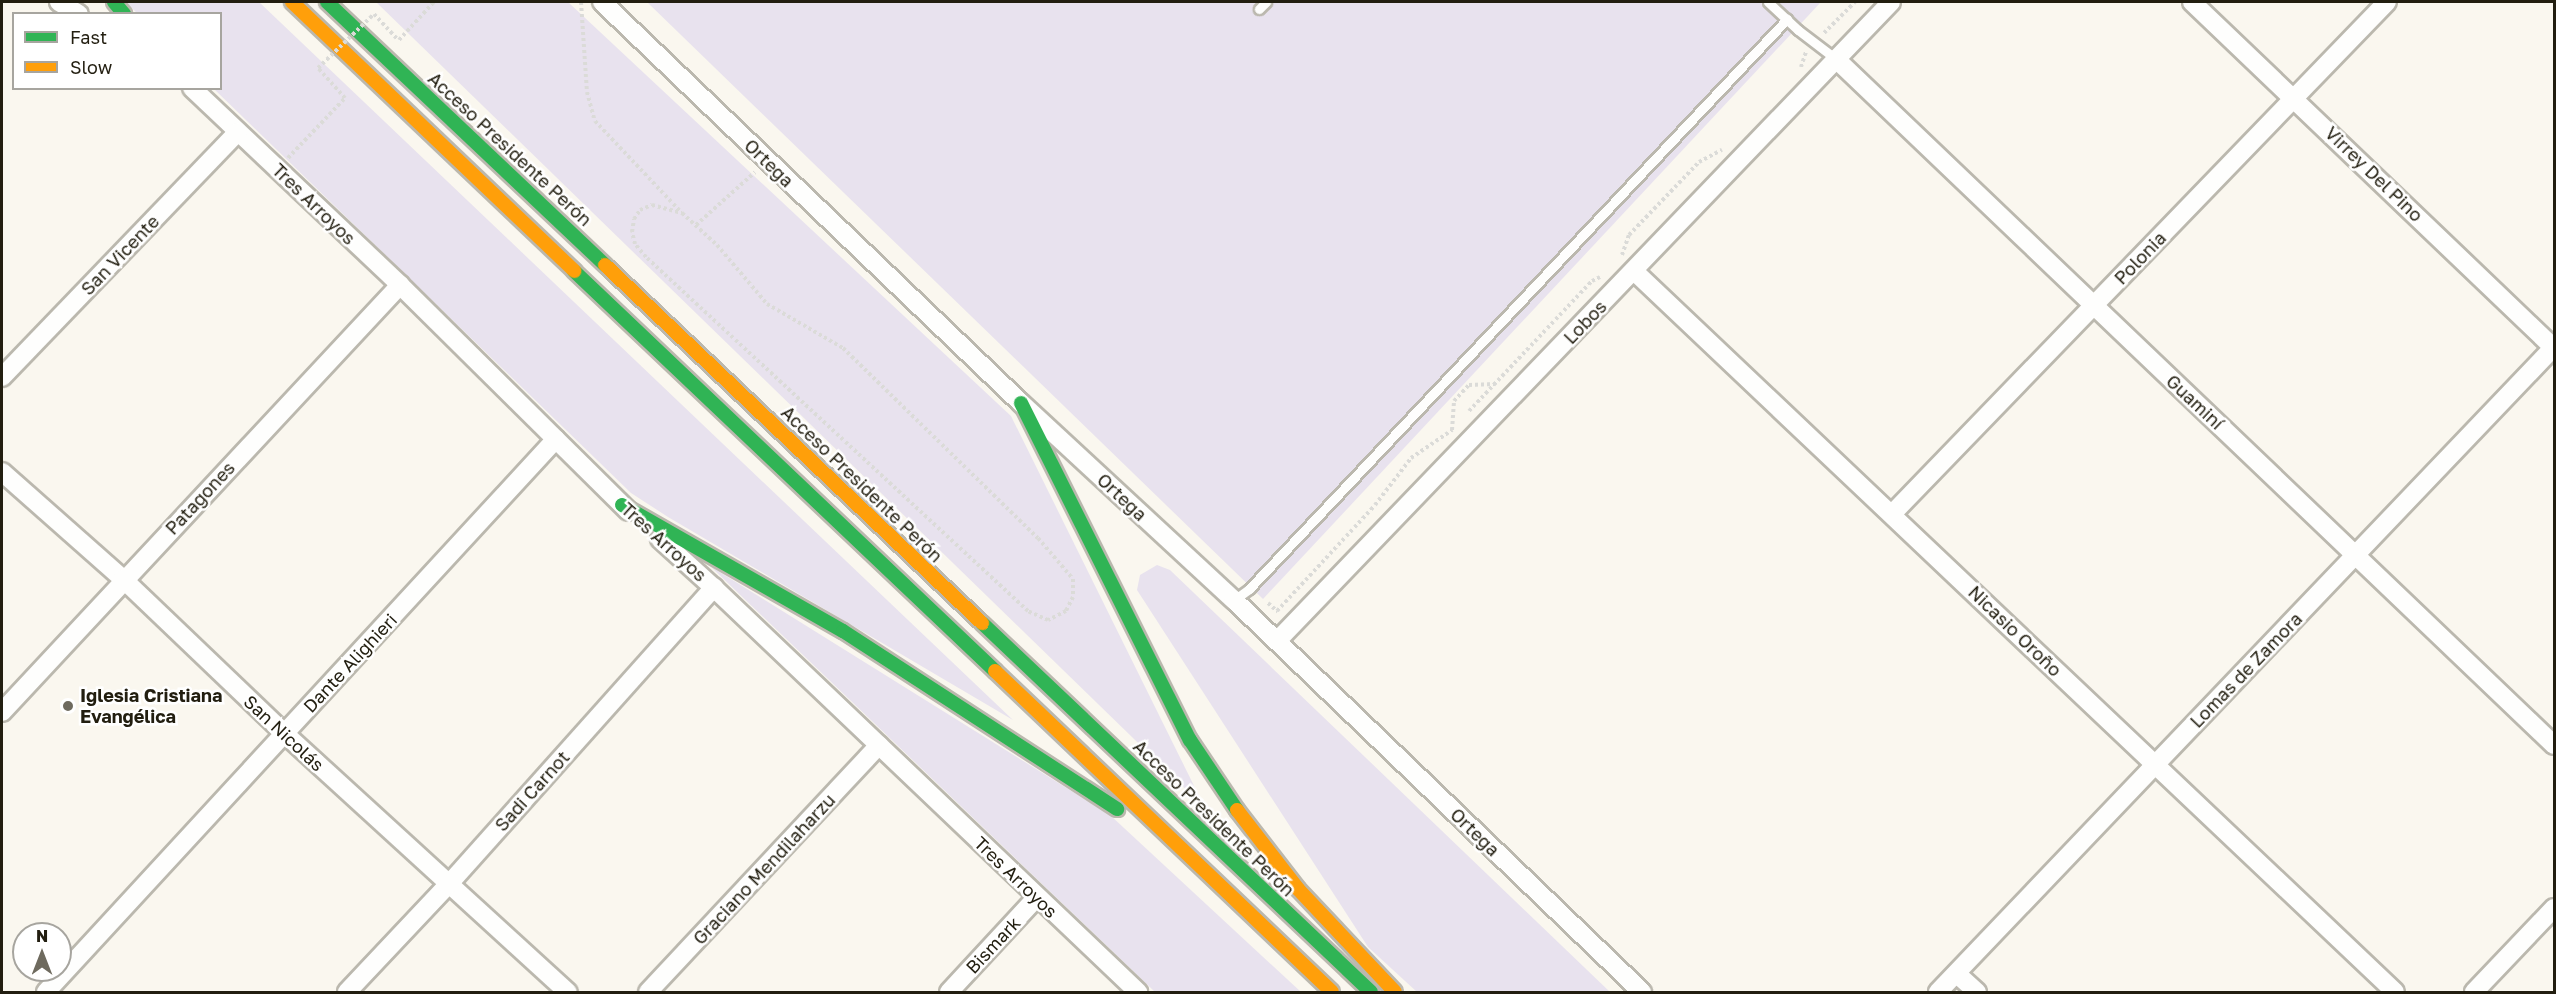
<!DOCTYPE html>
<html>
<head>
<meta charset="utf-8">
<style>
	body { margin:0 }
	#map { position:relative; width:2556px; height:994px; overflow:hidden; background:#faf7ef; font-family:"Golos Text",sans-serif }
	div>[style] { position:absolute }
	.green>* { inset:0; background:#e8e2ee }
	.path>* { height:4px; margin-top:-2px; transform-origin:0; background:repeating-linear-gradient(90deg,#dbdbd8 0 3px,transparent 0 6px) }
	.roads { filter:drop-shadow(2px 0 #bbb8ae) drop-shadow(-2px 0 #bbb8ae) drop-shadow(0 2px #bbb8ae) drop-shadow(0 -2px #bbb8ae) }
	.lane>* { height:9px; margin:-4.5px; padding:0 4.5px; transform-origin:4.5px; border-radius:4.5px; background:#fefefd }
	.street>* { height:18px; margin:-9px; padding:0 9px; transform-origin:9px; border-radius:9px; background:#fefefd }
	.fast>* { height:14px; margin:-7px; padding:0 7px; transform-origin:7px; border-radius:7px; background:#30b455 }
	.slow>* { height:14px; margin:-7px; padding:0 7px; transform-origin:7px; border-radius:7px; background:#ff9f0a }
	.path-bridge>* { height:4px; margin-top:-2px; transform-origin:0; background:repeating-linear-gradient(90deg,#dbdbd8 0 3px,transparent 0 6px) }
	.dots>* { width:16px; height:16px; translate:-50% -50%; box-sizing:border-box; border:3px solid #fff; border-radius:50% }
	span { translate:-50% -50%; white-space:nowrap; text-align:center; line-height:1.15; -webkit-text-stroke:5px #fff; paint-order:stroke }
	.street-label { font-size:18px; color:#221e10 }
	.poi-label { font-size:18px; color:#221e10; font-weight:700 }
	.left { translate:0 -50%; text-align:left }
	.frame { position:absolute; inset:0; border:3px solid #221e10; pointer-events:none }
	.legend { position:absolute; left:12px; top:12px; width:210px; height:78px; box-sizing:border-box; background:#fff; border:2px solid #a7a59f; margin:0; padding:8px 10px; list-style:none; font-size:18px; color:#221e10 }
	.legend li { display:flex; align-items:center; gap:12px; height:30px }
	.legend b { width:30px; border:2px solid #a7a59f }
	.north { position:absolute; left:12px; top:922px; width:60px; height:60px; box-sizing:border-box; background:#fff; border:2px solid #a7a59f; border-radius:50%; rotate:0deg; font-size:16px; font-weight:700; line-height:24px; text-align:center; color:#221e10 }
	.north::after { content:''; display:block; margin:auto; width:21px; height:27px; background:#6e6a5e; clip-path:polygon(50% 0,100% 100%,50% 72%,0 100%) }
</style>
</head>
<body>
<div id="map">
	<div class="green">
		<div style="clip-path:polygon(125px 2px,259px 2px,1013px 720px,668px 517px,631px 493px,214px 89px,220px 88px,220px 14px,137px 13px)"></div>
		<div style="clip-path:polygon(376px 2px,568px 2px,1011px 416px,1205px 808px)"></div>
		<div style="clip-path:polygon(647px 2px,1821px 2px,1263px 599px)"></div>
		<div style="clip-path:polygon(1157px 565px,1170px 570px,1610px 992px,1417px 992px,1368px 947px,1137px 590px,1140px 575px)"></div>
		<div style="clip-path:polygon(710px 566px,1110px 815px,1301px 992px,1155px 992px)"></div>
	</div>
	<div class="path">
		<div style="left:581px;top:2px;width:90px;rotate:86.2deg"></div>
		<div style="left:587px;top:92px;width:30px;rotate:75deg"></div>
		<div style="left:595px;top:121px;width:127px;rotate:46.6deg"></div>
		<div style="left:682px;top:213px;width:47px;rotate:42.4deg"></div>
		<div style="left:717px;top:245px;width:77px;rotate:49.7deg"></div>
		<div style="left:767px;top:304px;width:88px;rotate:30.1deg"></div>
		<div style="left:843px;top:348px;width:272px;rotate:44.3deg"></div>
		<div style="left:1038px;top:538px;width:54px;rotate:49.5deg"></div>
		<div style="left:1073px;top:579px;width:18px;rotate:90deg"></div>
		<div style="left:1073px;top:597px;width:16px;rotate:117deg"></div>
		<div style="left:1066px;top:611px;width:20px;rotate:153deg"></div>
		<div style="left:1048px;top:620px;width:22px;rotate:-156deg"></div>
		<div style="left:1028px;top:611px;width:521px;rotate:-137.18deg"></div>
		<div style="left:646px;top:257px;width:17px;rotate:-130deg"></div>
		<div style="left:635px;top:244px;width:12px;rotate:-104deg"></div>
		<div style="left:632px;top:232px;width:13px;rotate:-81deg"></div>
		<div style="left:634px;top:219px;width:11px;rotate:-56deg"></div>
		<div style="left:640px;top:210px;width:13px;rotate:-23deg"></div>
		<div style="left:652px;top:205px;width:31px;rotate:15deg"></div>
		<div style="left:1824px;top:33px;width:44px;rotate:-45deg"></div>
		<div style="left:399px;top:40px;width:52px;rotate:-47.4deg"></div>
		<div style="left:1801px;top:67px;width:16px;rotate:-72deg"></div>
		<div style="left:288px;top:158px;width:83px;rotate:-46.5deg"></div>
		<div style="left:696px;top:225px;width:79px;rotate:-41.9deg"></div>
		<div style="left:1622px;top:255px;width:21px;rotate:-71deg"></div>
		<div style="left:1629px;top:235px;width:101px;rotate:-46.2deg"></div>
		<div style="left:1699px;top:162px;width:26px;rotate:-28deg"></div>
		<div style="left:1469px;top:411px;width:179px;rotate:-46.6deg"></div>
		<div style="left:1592px;top:281px;width:9px;rotate:-27deg"></div>
		<div style="left:1268px;top:603px;width:13px;rotate:42deg"></div>
		<div style="left:1277px;top:611px;width:144px;rotate:-47.2deg"></div>
		<div style="left:1375px;top:505px;width:59px;rotate:-52.5deg"></div>
		<div style="left:1411px;top:458px;width:50px;rotate:-34.3deg"></div>
		<div style="left:1452px;top:430px;width:29px;rotate:-86deg"></div>
		<div style="left:1454px;top:401px;width:22px;rotate:-47deg"></div>
		<div style="left:1469px;top:385px;width:26px;rotate:-2deg"></div>
	</div>
	<div class="roads">
		<div class="lane">
			<div style="left:1768px;top:2px;width:41px;rotate:43deg"></div>
			<div style="left:1798px;top:30px;width:48px;rotate:37.3deg"></div>
			<div style="left:1259px;top:9px;width:10px;rotate:-45deg"></div>
			<div style="left:1234px;top:600px;width:19px;rotate:-36deg"></div>
			<div style="left:1249px;top:589px;width:784px;rotate:-46.65deg"></div>
		</div>
		<div class="street">
			<div style="left:59px;top:2px;width:23px;rotate:31deg"></div>
			<div style="left:602px;top:2px;width:580px;rotate:43.74deg"></div>
			<div style="left:1021px;top:403px;width:290px;rotate:42.8deg"></div>
			<div style="left:1234px;top:600px;width:566px;rotate:43.85deg"></div>
			<div style="left:2192px;top:2px;width:501px;rotate:43.71deg"></div>
			<div style="left:1836px;top:59px;width:993px;rotate:43.69deg"></div>
			<div style="left:192px;top:88px;width:286px;rotate:43.4deg"></div>
			<div style="left:400px;top:285px;width:321px;rotate:44.7deg"></div>
			<div style="left:1634px;top:271px;width:1048px;rotate:43.45deg"></div>
			<div style="left:2px;top:377px;width:340px;rotate:-46.1deg"></div>
			<div style="left:2px;top:472px;width:162px;rotate:41.5deg"></div>
			<div style="left:123px;top:579px;width:224px;rotate:43.7deg"></div>
			<div style="left:285px;top:734px;width:383px;rotate:42.4deg"></div>
			<div style="left:1892px;top:514px;width:712px;rotate:-45.97deg"></div>
			<div style="left:660px;top:539px;width:73px;rotate:42.2deg"></div>
			<div style="left:714px;top:588px;width:586px;rotate:43.62deg"></div>
			<div style="left:1277px;top:641px;width:886px;rotate:-46.14deg"></div>
			<div style="left:2px;top:712px;width:584px;rotate:-47.01deg"></div>
			<div style="left:1957px;top:974px;width:27px;rotate:42deg"></div>
			<div style="left:46px;top:992px;width:752px;rotate:-47.32deg"></div>
			<div style="left:347px;top:992px;width:147px;rotate:-46.7deg"></div>
			<div style="left:448px;top:885px;width:399px;rotate:-48.2deg"></div>
			<div style="left:648px;top:992px;width:338px;rotate:-46.9deg"></div>
			<div style="left:949px;top:992px;width:128px;rotate:-47.2deg"></div>
			<div style="left:1938px;top:992px;width:892px;rotate:-46.32deg"></div>
			<div style="left:2474px;top:992px;width:116px;rotate:-46.4deg"></div>
		</div>
		<div class="fast">
			<div style="left:114px;top:2px;width:16px;rotate:50deg"></div>
			<div style="left:327px;top:2px;width:383px;rotate:43.4deg"></div>
			<div style="left:574px;top:271px;width:581px;rotate:43.53deg"></div>
			<div style="left:1021px;top:403px;width:377px;rotate:63.4deg"></div>
			<div style="left:1190px;top:740px;width:84px;rotate:56.1deg"></div>
			<div style="left:622px;top:505px;width:254px;rotate:29.7deg"></div>
			<div style="left:843px;top:631px;width:327px;rotate:33deg"></div>
			<div style="left:982px;top:623px;width:536px;rotate:43.49deg"></div>
		</div>
		<div class="slow">
			<div style="left:292px;top:2px;width:390px;rotate:43.6deg"></div>
			<div style="left:605px;top:265px;width:520px;rotate:43.52deg"></div>
			<div style="left:995px;top:671px;width:465px;rotate:43.6deg"></div>
			<div style="left:1237px;top:810px;width:100px;rotate:52.3deg"></div>
			<div style="left:1298px;top:889px;width:141px;rotate:46.7deg"></div>
		</div>
	</div>
	<div class="path-bridge">
		<div style="left:345px;top:98px;width:40px;rotate:-132deg"></div>
		<div style="left:318px;top:68px;width:78px;rotate:-44deg"></div>
		<div style="left:374px;top:14px;width:35px;rotate:47deg"></div>
	</div>
	<div class="dots">
		<div style="left:68px;top:706px;background:#6e6a5e"></div>
	</div>
	<div class="street-label">
		<span style="left:510px;top:149px;rotate:43deg">Acceso Presidente Perón</span>
		<span style="left:769px;top:163px;rotate:44deg">Ortega</span>
		<span style="left:2374px;top:174px;rotate:44deg">Virrey Del Pino</span>
		<span style="left:314px;top:204px;rotate:44deg">Tres Arroyos</span>
		<span style="left:120px;top:255px;rotate:-46deg">San Vicente</span>
		<span style="left:2140px;top:258px;rotate:-46deg">Polonia</span>
		<span style="left:1585px;top:322px;rotate:-46deg">Lobos</span>
		<span style="left:2195px;top:402px;rotate:43deg">Guaminí</span>
		<span style="left:862px;top:484px;rotate:44deg">Acceso Presidente Perón</span>
		<span style="left:1122px;top:497px;rotate:43deg">Ortega</span>
		<span style="left:200px;top:498px;rotate:-47deg">Patagones</span>
		<span style="left:664px;top:542px;rotate:42deg">Tres Arroyos</span>
		<span style="left:2015px;top:631px;rotate:44deg">Nicasio Oroño</span>
		<span style="left:350px;top:663px;rotate:-47deg">Dante Alighieri</span>
		<span style="left:2246px;top:670px;rotate:-46deg">Lomas de Zamora</span>
		<span style="left:284px;top:733px;rotate:43deg">San Nicolás</span>
		<span style="left:532px;top:791px;rotate:-48deg">Sadi Carnot</span>
		<span style="left:1214px;top:818px;rotate:44deg">Acceso Presidente Perón</span>
		<span style="left:1475px;top:832px;rotate:44deg">Ortega</span>
		<span style="left:764px;top:869px;rotate:-47deg">Graciano Mendilaharzu</span>
		<span style="left:1016px;top:877px;rotate:44deg">Tres Arroyos</span>
		<span style="left:993px;top:945px;rotate:-47deg">Bismark</span>
	</div>
	<div class="poi-label">
		<span class="left" style="left:80px;top:706px">Iglesia Cristiana<br>Evangélica</span>
	</div>
	<div class="frame"></div>
	<ul class="legend">
	<li><b style="height:8px;background:#30b455"></b>Fast</li>
	<li><b style="height:8px;background:#ff9f0a"></b>Slow</li>
	</ul>
	<div class="north">N</div>
</div>
</body>
</html>
